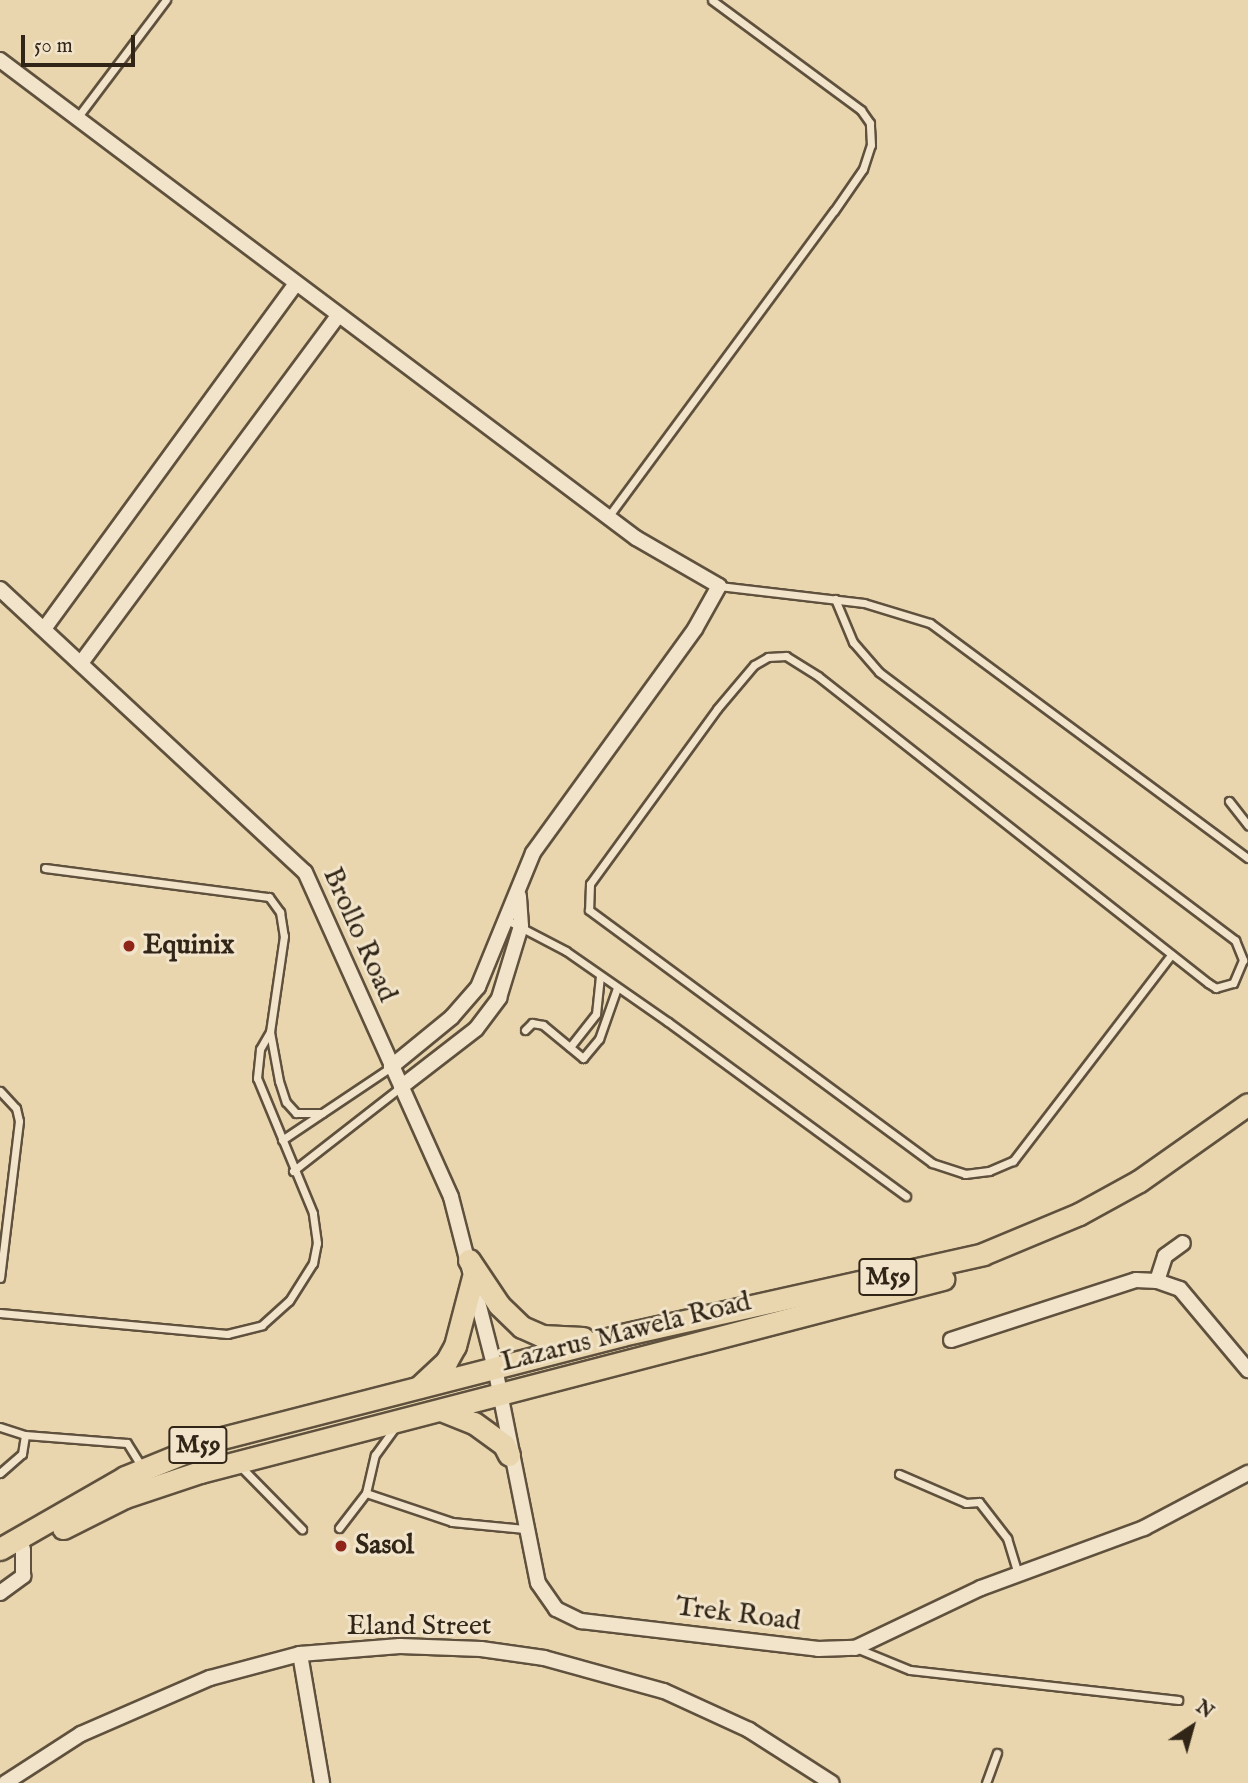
<!DOCTYPE html>
<html>
<head>
<meta charset="utf-8">
<style>
	body { margin:0 }
	#map { position:relative; width:1248px; height:1783px; overflow:hidden; background:#e9d6ae; font-family:"IM FELL English",serif }
	div>[style] { position:absolute }
	.roads { filter:drop-shadow(2px 0 #5f513d) drop-shadow(-2px 0 #5f513d) drop-shadow(0 2px #5f513d) drop-shadow(0 -2px #5f513d) }
	.service>* { height:7px; margin:-3.5px; padding:0 3.5px; transform-origin:3.5px; border-radius:3.5px; background:#f1e4ca }
	.minor>* { height:14px; margin:-7px; padding:0 7px; transform-origin:7px; border-radius:7px; background:#f1e4ca }
	.primary>* { height:21px; margin:-10.5px; padding:0 10.5px; transform-origin:10.5px; border-radius:10.5px; background:#e9d6ae }
	.dots>* { width:19px; height:19px; translate:-50% -50%; box-sizing:border-box; border:4px solid #f1e4ca; border-radius:50% }
	span { translate:-50% -50%; white-space:nowrap; text-align:center; line-height:1.15; -webkit-text-stroke:6px #f1e4ca; paint-order:stroke }
	.shield-label span { padding:2px 5px; background:#f1e4ca; border:2px solid; border-radius:5px; -webkit-text-stroke-width:0 }
	.shield-label { font-size:26px; color:#312517; font-weight:700 }
	.street-label { font-size:28px; color:#312517 }
	.poi-label { font-size:28px; color:#312517; font-weight:700 }
	.left { translate:0 -50%; text-align:left }
	.north { position:absolute; left:1157px; top:1692px; width:70px; height:70px; -webkit-text-stroke:5px #f1e4ca; paint-order:stroke; rotate:36deg; font-size:19px; font-weight:700; line-height:28px; text-align:center; color:#312517 }
	.north::after { content:''; display:block; margin:auto; width:24px; height:32px; background:#312517; clip-path:polygon(50% 0,100% 100%,50% 72%,0 100%) }
	.scale { position:absolute; left:21px; top:35px; width:114px; height:32px; box-sizing:border-box; border:4px solid #312517; border-top:0; padding-left:9px; font-size:21px; line-height:24px; white-space:nowrap; color:#312517; -webkit-text-stroke:5px #f1e4ca; paint-order:stroke }
</style>
</head>
<body>
<div id="map">
	<div class="roads">
		<div class="service">
			<div style="left:77px;top:118px;width:148px;rotate:-53deg"></div>
			<div style="left:608px;top:517px;width:380px;rotate:-53.6deg"></div>
			<div style="left:834px;top:211px;width:51px;rotate:-55.4deg"></div>
			<div style="left:863px;top:169px;width:25px;rotate:-72deg"></div>
			<div style="left:871px;top:145px;width:22px;rotate:-93deg"></div>
			<div style="left:870px;top:123px;width:16px;rotate:-125deg"></div>
			<div style="left:861px;top:110px;width:185px;rotate:-143.6deg"></div>
			<div style="left:719px;top:586px;width:146px;rotate:6.7deg"></div>
			<div style="left:864px;top:603px;width:69px;rotate:16.9deg"></div>
			<div style="left:930px;top:623px;width:395px;rotate:36.5deg"></div>
			<div style="left:835px;top:599px;width:47px;rotate:67.3deg"></div>
			<div style="left:853px;top:642px;width:40px;rotate:49deg"></div>
			<div style="left:879px;top:672px;width:446px;rotate:37deg"></div>
			<div style="left:1235px;top:940px;width:22px;rotate:68deg"></div>
			<div style="left:1243px;top:960px;width:25px;rotate:113deg"></div>
			<div style="left:1233px;top:983px;width:18px;rotate:164deg"></div>
			<div style="left:1216px;top:988px;width:9px;rotate:-148deg"></div>
			<div style="left:1208px;top:983px;width:496px;rotate:-141.8deg"></div>
			<div style="left:818px;top:676px;width:38px;rotate:-148deg"></div>
			<div style="left:786px;top:656px;width:18px;rotate:177deg"></div>
			<div style="left:768px;top:657px;width:16px;rotate:150deg"></div>
			<div style="left:754px;top:665px;width:57px;rotate:130.1deg"></div>
			<div style="left:717px;top:709px;width:216px;rotate:126deg"></div>
			<div style="left:590px;top:884px;width:26px;rotate:92deg"></div>
			<div style="left:589px;top:910px;width:426px;rotate:36.4deg"></div>
			<div style="left:932px;top:1163px;width:35px;rotate:18deg"></div>
			<div style="left:965px;top:1174px;width:24px;rotate:-7deg"></div>
			<div style="left:989px;top:1171px;width:26px;rotate:-23deg"></div>
			<div style="left:1013px;top:1161px;width:260px;rotate:-52.5deg"></div>
			<div style="left:1229px;top:801px;width:31px;rotate:52deg"></div>
			<div style="left:45px;top:868px;width:226px;rotate:7.4deg"></div>
			<div style="left:269px;top:897px;width:19px;rotate:54deg"></div>
			<div style="left:280px;top:912px;width:24px;rotate:81deg"></div>
			<div style="left:284px;top:936px;width:97px;rotate:98.3deg"></div>
			<div style="left:270px;top:1032px;width:50px;rotate:79.6deg"></div>
			<div style="left:279px;top:1081px;width:22px;rotate:72deg"></div>
			<div style="left:286px;top:1102px;width:15px;rotate:48deg"></div>
			<div style="left:296px;top:1113px;width:26px"></div>
			<div style="left:503px;top:918px;width:71px;rotate:27.6deg"></div>
			<div style="left:566px;top:951px;width:124px;rotate:34.8deg"></div>
			<div style="left:668px;top:1022px;width:295px;rotate:36.2deg"></div>
			<div style="left:525px;top:1030px;width:10px;rotate:-45deg"></div>
			<div style="left:532px;top:1023px;width:11px;rotate:10deg"></div>
			<div style="left:543px;top:1025px;width:52px;rotate:39.5deg"></div>
			<div style="left:583px;top:1058px;width:25px;rotate:-50deg"></div>
			<div style="left:599px;top:1039px;width:54px;rotate:-70.6deg"></div>
			<div style="left:570px;top:1047px;width:42px;rotate:-51.8deg"></div>
			<div style="left:596px;top:1014px;width:38px;rotate:-84deg"></div>
			<div style="left:0;top:1091px;width:23px;rotate:47deg"></div>
			<div style="left:16px;top:1108px;width:13px;rotate:77deg"></div>
			<div style="left:19px;top:1121px;width:158px;rotate:96.9deg"></div>
			<div style="left:282px;top:1140px;width:131px;rotate:-33.8deg"></div>
			<div style="left:293px;top:1171px;width:137px;rotate:-37.9deg"></div>
			<div style="left:0;top:1313px;width:228px;rotate:5.3deg"></div>
			<div style="left:227px;top:1334px;width:36px;rotate:-14deg"></div>
			<div style="left:262px;top:1325px;width:36px;rotate:-42deg"></div>
			<div style="left:289px;top:1301px;width:45px;rotate:-57.7deg"></div>
			<div style="left:313px;top:1263px;width:20px;rotate:-79deg"></div>
			<div style="left:317px;top:1243px;width:30px;rotate:-98deg"></div>
			<div style="left:313px;top:1213px;width:146px;rotate:-112.5deg"></div>
			<div style="left:257px;top:1078px;width:29px;rotate:-84deg"></div>
			<div style="left:260px;top:1049px;width:20px;rotate:-60deg"></div>
			<div style="left:0;top:1427px;width:26px;rotate:18deg"></div>
			<div style="left:25px;top:1435px;width:102px;rotate:4.5deg"></div>
			<div style="left:127px;top:1443px;width:31px;rotate:58deg"></div>
			<div style="left:239px;top:1465px;width:90px;rotate:45.5deg"></div>
			<div style="left:0;top:1473px;width:29px;rotate:-41deg"></div>
			<div style="left:22px;top:1454px;width:19px;rotate:-81deg"></div>
			<div style="left:899px;top:1474px;width:73px;rotate:23.4deg"></div>
			<div style="left:966px;top:1503px;width:13px;rotate:-4deg"></div>
			<div style="left:979px;top:1502px;width:46px;rotate:52.1deg"></div>
			<div style="left:1007px;top:1538px;width:37px;rotate:73deg"></div>
			<div style="left:366px;top:1493px;width:91px;rotate:18.6deg"></div>
			<div style="left:452px;top:1522px;width:73px;rotate:5.5deg"></div>
			<div style="left:339px;top:1528px;width:44px;rotate:-52.4deg"></div>
			<div style="left:366px;top:1493px;width:39px;rotate:-77deg"></div>
			<div style="left:375px;top:1455px;width:34px;rotate:-54deg"></div>
			<div style="left:856px;top:1648px;width:58px;rotate:22.2deg"></div>
			<div style="left:910px;top:1670px;width:270px;rotate:6.4deg"></div>
			<div style="left:986px;top:1783px;width:32px;rotate:-70deg"></div>
		</div>
		<div class="minor">
			<div style="left:0;top:60px;width:796px;rotate:36.93deg"></div>
			<div style="left:636px;top:538px;width:96px;rotate:30deg"></div>
			<div style="left:719px;top:586px;width:49px;rotate:119.2deg"></div>
			<div style="left:695px;top:629px;width:276px;rotate:125.9deg"></div>
			<div style="left:533px;top:853px;width:145px;rotate:112.3deg"></div>
			<div style="left:478px;top:987px;width:40px;rotate:131deg"></div>
			<div style="left:452px;top:1017px;width:79px;rotate:140.7deg"></div>
			<div style="left:0;top:589px;width:416px;rotate:42.9deg"></div>
			<div style="left:305px;top:872px;width:356px;rotate:65.8deg"></div>
			<div style="left:451px;top:1197px;width:177px;rotate:75.6deg"></div>
			<div style="left:495px;top:1368px;width:219px;rotate:78.7deg"></div>
			<div style="left:538px;top:1583px;width:32px;rotate:55deg"></div>
			<div style="left:556px;top:1609px;width:28px;rotate:26deg"></div>
			<div style="left:581px;top:1621px;width:239px;rotate:6.7deg"></div>
			<div style="left:818px;top:1649px;width:37px;rotate:-2deg"></div>
			<div style="left:855px;top:1648px;width:140px;rotate:-25.5deg"></div>
			<div style="left:981px;top:1588px;width:174px;rotate:-20.2deg"></div>
			<div style="left:1144px;top:1528px;width:118px;rotate:-27.9deg"></div>
			<div style="left:44px;top:629px;width:426px;rotate:-53.9deg"></div>
			<div style="left:81px;top:663px;width:430px;rotate:-53.5deg"></div>
			<div style="left:401px;top:1087px;width:95px;rotate:-37.7deg"></div>
			<div style="left:476px;top:1029px;width:39px;rotate:-53deg"></div>
			<div style="left:499px;top:998px;width:75px;rotate:-73deg"></div>
			<div style="left:521px;top:926px;width:30px;rotate:-94deg"></div>
			<div style="left:1157px;top:1281px;width:26px;rotate:-72deg"></div>
			<div style="left:1165px;top:1256px;width:22px;rotate:-36deg"></div>
			<div style="left:951px;top:1340px;width:194px;rotate:-18deg"></div>
			<div style="left:1136px;top:1280px;width:21px;rotate:3deg"></div>
			<div style="left:1157px;top:1281px;width:24px;rotate:19deg"></div>
			<div style="left:1180px;top:1289px;width:106px;rotate:50deg"></div>
			<div style="left:0;top:1593px;width:29px;rotate:-36deg"></div>
			<div style="left:23px;top:1576px;width:27px;rotate:-90deg"></div>
			<div style="left:300px;top:1654px;width:131px;rotate:80.3deg"></div>
			<div style="left:5px;top:1783px;width:90px;rotate:-32.8deg"></div>
			<div style="left:81px;top:1734px;width:141px;rotate:-23.5deg"></div>
			<div style="left:210px;top:1678px;width:93px;rotate:-14.9deg"></div>
			<div style="left:300px;top:1654px;width:100px;rotate:-4.6deg"></div>
			<div style="left:400px;top:1646px;width:81px;rotate:2.1deg"></div>
			<div style="left:481px;top:1649px;width:64px;rotate:8.1deg"></div>
			<div style="left:544px;top:1658px;width:124px;rotate:15.4deg"></div>
			<div style="left:664px;top:1691px;width:94px;rotate:24.6deg"></div>
			<div style="left:749px;top:1730px;width:98px;rotate:32.6deg"></div>
		</div>
		<div class="primary">
			<div style="left:469px;top:1260px;width:54px;rotate:56.3deg"></div>
			<div style="left:499px;top:1305px;width:32px;rotate:44deg"></div>
			<div style="left:522px;top:1327px;width:22px;rotate:24deg"></div>
			<div style="left:542px;top:1336px;width:41px;rotate:2.8deg"></div>
			<div style="left:419px;top:1387px;width:37px;rotate:-43deg"></div>
			<div style="left:446px;top:1362px;width:18px;rotate:-61deg"></div>
			<div style="left:455px;top:1346px;width:71px;rotate:-75.4deg"></div>
			<div style="left:441px;top:1410px;width:35px;rotate:22deg"></div>
			<div style="left:474px;top:1423px;width:37px;rotate:36deg"></div>
			<div style="left:504px;top:1445px;width:11px;rotate:63deg"></div>
			<div style="left:63px;top:1528px;width:69px;rotate:-26.6deg"></div>
			<div style="left:125px;top:1497px;width:79px;rotate:-18.4deg"></div>
			<div style="left:200px;top:1472px;width:768px;rotate:-14.56deg"></div>
			<div style="left:0;top:1549px;width:144px;rotate:-29.9deg"></div>
			<div style="left:125px;top:1477px;width:100px;rotate:-22.2deg"></div>
			<div style="left:218px;top:1439px;width:417px;rotate:-14.4deg"></div>
			<div style="left:622px;top:1335px;width:370px;rotate:-12.6deg"></div>
			<div style="left:983px;top:1254px;width:104px;rotate:-22.6deg"></div>
			<div style="left:1079px;top:1214px;width:68px;rotate:-28.8deg"></div>
			<div style="left:1139px;top:1181px;width:133px;rotate:-35.2deg"></div>
		</div>
	</div>
	<div class="dots">
		<div style="left:129px;top:946px;background:#8f2418"></div>
		<div style="left:341px;top:1546px;background:#8f2418"></div>
	</div>
	<div class="shield-label">
		<span style="left:888px;top:1277px">M59</span>
		<span style="left:198px;top:1445px">M59</span>
	</div>
	<div class="street-label">
		<span style="left:359px;top:935px;rotate:66deg">Brollo Road</span>
		<span style="left:626px;top:1333px;rotate:-14deg">Lazarus Mawela Road</span>
		<span style="left:738px;top:1615px;rotate:7deg">Trek Road</span>
		<span style="left:419px;top:1627px">Eland Street</span>
	</div>
	<div class="poi-label">
		<span class="left" style="left:143px;top:946px">Equinix</span>
		<span class="left" style="left:355px;top:1546px">Sasol</span>
	</div>
	<div class="north">N</div>
	<div class="scale">50 m</div>
</div>
</body>
</html>
